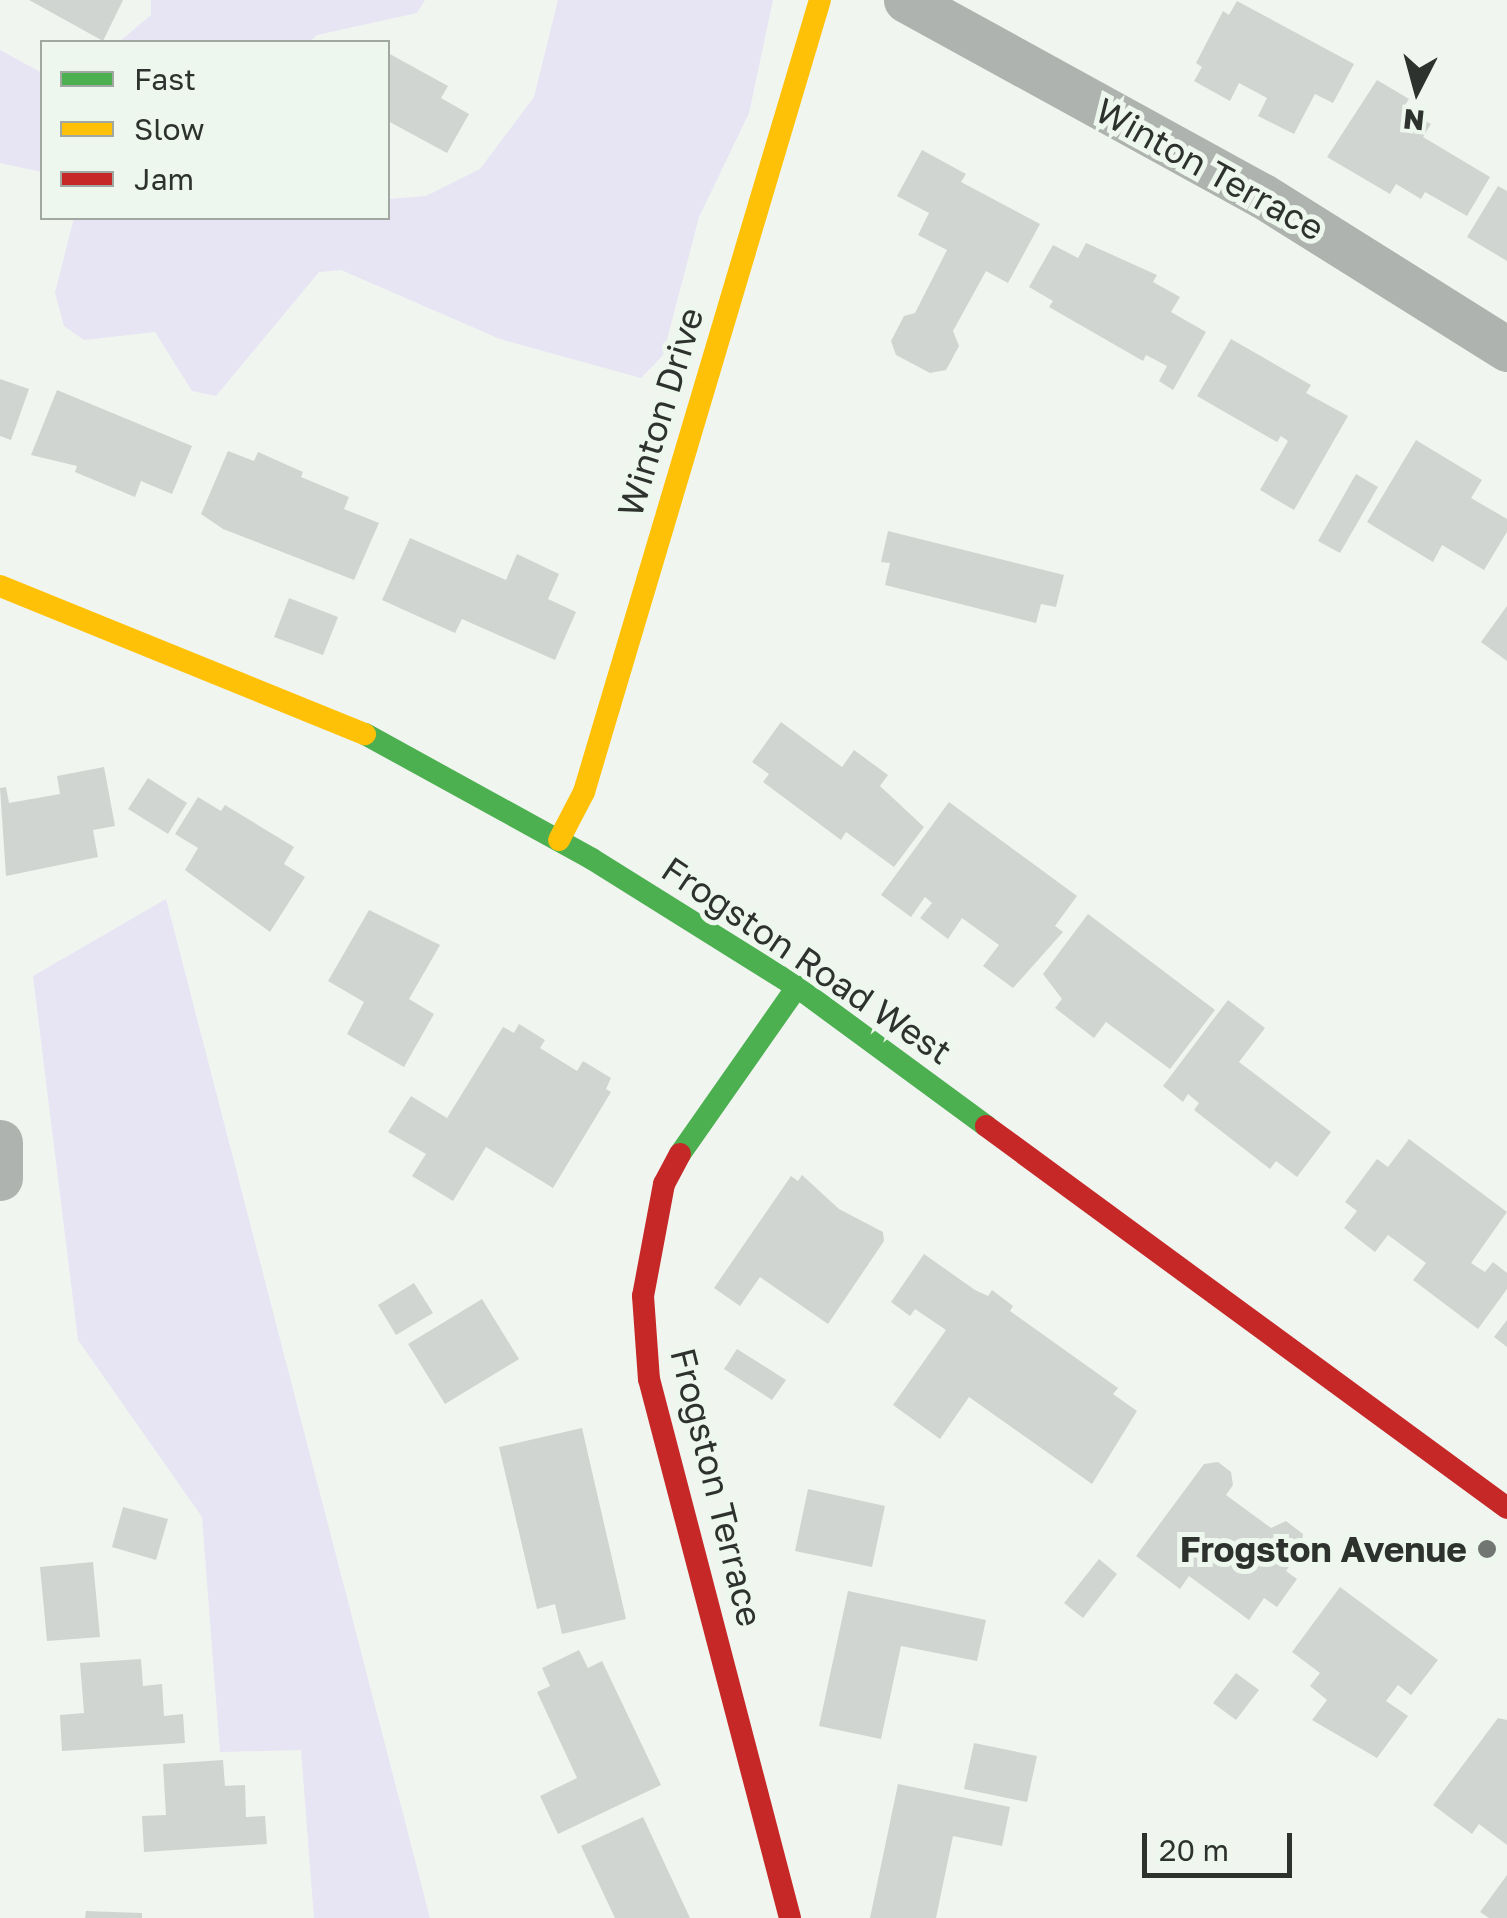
<!DOCTYPE html>
<html>
<head>
<meta charset="utf-8">
<style>
	body { margin:0 }
	#map { position:relative; width:1507px; height:1918px; overflow:hidden; background:#f0f5f0; font-family:"Golos Text",sans-serif }
	div>[style] { position:absolute }
	.green>* { inset:0; background:#e7e4f4 }
	.building>* { inset:0; background:#d1d5d1 }
	.street>* { height:45px; margin:-22.5px; padding:0 22.5px; transform-origin:22.5px; border-radius:22.5px; background:#afb3af }
	.fast>* { height:22px; margin:-11px; padding:0 11px; transform-origin:11px; border-radius:11px; background:#4caf50 }
	.slow>* { height:22px; margin:-11px; padding:0 11px; transform-origin:11px; border-radius:11px; background:#ffc107 }
	.jam>* { height:22px; margin:-11px; padding:0 11px; transform-origin:11px; border-radius:11px; background:#c62828 }
	.dots>* { width:28px; height:28px; translate:-50% -50%; box-sizing:border-box; border:5px solid #eef7ee; border-radius:50% }
	span { translate:-50% -50%; white-space:nowrap; text-align:center; line-height:1.15; -webkit-text-stroke:10px #eef7ee; paint-order:stroke }
	.street-label { font-size:35px; color:#2e322e }
	.poi-label { font-size:35px; color:#2e322e; font-weight:700 }
	.right { translate:-100% -50%; text-align:right }
	.legend { position:absolute; left:40px; top:40px; width:350px; height:180px; box-sizing:border-box; background:#eef7ee; border:2px solid #a1a8a1; margin:0; padding:12px 18px; list-style:none; font-size:30px; color:#2e322e }
	.legend li { display:flex; align-items:center; gap:20px; height:50px }
	.legend b { width:50px; border:2px solid #a1a8a1 }
	.north { position:absolute; left:1367px; top:40px; width:100px; height:100px; -webkit-text-stroke:8px #eef7ee; paint-order:stroke; rotate:186deg; font-size:28px; font-weight:700; line-height:40px; text-align:center; color:#2e322e }
	.north::after { content:''; display:block; margin:auto; width:35px; height:45px; background:#2e322e; clip-path:polygon(50% 0,100% 100%,50% 72%,0 100%) }
	.scale { position:absolute; left:1142px; top:1833px; width:150px; height:45px; box-sizing:border-box; border:5px solid #2e322e; border-top:0; padding-left:12px; font-size:30px; line-height:35px; white-space:nowrap; color:#2e322e; -webkit-text-stroke:8px #eef7ee; paint-order:stroke }
</style>
</head>
<body>
<div id="map">
	<div class="green">
		<div style="clip-path:polygon(151px 0,425px 0,417px 13px,317px 35px,309px 42px,119px 42px,151px 15px)"></div>
		<div style="clip-path:polygon(558px 0,773px 0,749px 113px,699px 217px,663px 355px,641px 378px,500px 339px,341px 270px,319px 272px,216px 396px,192px 391px,155px 332px,84px 340px,64px 326px,55px 293px,74px 218px,388px 218px,388px 199px,426px 196px,480px 169px,534px 97px)"></div>
		<div style="clip-path:polygon(0 50px,42px 73px,42px 172px,0 163px)"></div>
		<div style="clip-path:polygon(166px 899px,430px 1918px,314px 1918px,301px 1750px,220px 1752px,202px 1517px,78px 1340px,33px 976px)"></div>
	</div>
	<div class="building">
		<div style="clip-path:polygon(29px 0,123px 0,103px 41px)"></div>
		<div style="clip-path:polygon(1237px 1px,1354px 64px,1333px 103px,1315px 94px,1294px 134px,1258px 116px,1267px 98px,1239px 83px,1230px 101px,1194px 81px,1202px 67px,1196px 63px,1223px 11px,1229px 15px)"></div>
		<div style="clip-path:polygon(388px 53px,448px 86px,441px 98px,469px 114px,447px 153px,388px 121px)"></div>
		<div style="clip-path:polygon(1377px 80px,1409px 99px,1403px 108px,1431px 124px,1423px 137px,1490px 177px,1467px 216px,1425px 192px,1421px 199px,1396px 184px,1390px 194px,1327px 157px)"></div>
		<div style="clip-path:polygon(922px 150px,966px 174px,961px 182px,1040px 224px,1008px 283px,986px 271px,953px 331px,959px 346px,946px 370px,930px 373px,896px 355px,891px 341px,904px 316px,915px 313px,947px 250px,918px 235px,929px 213px,897px 196px)"></div>
		<div style="clip-path:polygon(1498px 186px,1507px 191px,1507px 261px,1467px 237px)"></div>
		<div style="clip-path:polygon(1086px 243px,1157px 275px,1153px 282px,1180px 297px,1171px 312px,1206px 332px,1173px 390px,1159px 381px,1167px 366px,1146px 355px,1143px 361px,1049px 307px,1053px 301px,1029px 287px,1053px 245px,1078px 258px)"></div>
		<div style="clip-path:polygon(1231px 339px,1311px 385px,1306px 393px,1348px 416px,1294px 510px,1260px 490px,1288px 441px,1281px 436px,1277px 442px,1197px 396px)"></div>
		<div style="clip-path:polygon(0 379px,29px 389px,11px 440px,0 436px)"></div>
		<div style="clip-path:polygon(57px 390px,192px 446px,172px 494px,141px 481px,135px 497px,75px 472px,77px 466px,31px 455px)"></div>
		<div style="clip-path:polygon(1416px 440px,1482px 480px,1471px 498px,1507px 519px,1507px 532px,1484px 570px,1442px 545px,1433px 562px,1367px 522px)"></div>
		<div style="clip-path:polygon(228px 451px,254px 461px,258px 452px,303px 472px,301px 477px,349px 497px,344px 509px,379px 523px,354px 580px,223px 529px,201px 514px)"></div>
		<div style="clip-path:polygon(1356px 474px,1378px 487px,1340px 553px,1318px 541px)"></div>
		<div style="clip-path:polygon(888px 531px,1064px 575px,1056px 607px,1041px 604px,1036px 623px,885px 585px,890px 563px,881px 562px)"></div>
		<div style="clip-path:polygon(410px 538px,506px 580px,517px 554px,559px 574px,548px 599px,576px 612px,555px 660px,462px 619px,455px 633px,382px 600px)"></div>
		<div style="clip-path:polygon(289px 598px,338px 617px,323px 655px,274px 637px)"></div>
		<div style="clip-path:polygon(1507px 606px,1507px 661px,1481px 642px)"></div>
		<div style="clip-path:polygon(781px 722px,842px 767px,854px 750px,888px 775px,880px 786px,924px 827px,894px 867px,846px 832px,841px 840px,763px 782px,769px 774px,752px 762px)"></div>
		<div style="clip-path:polygon(104px 767px,115px 826px,93px 830px,98px 857px,6px 876px,0 788px,6px 787px,9px 803px,60px 794px,57px 776px)"></div>
		<div style="clip-path:polygon(148px 778px,187px 803px,168px 834px,128px 809px)"></div>
		<div style="clip-path:polygon(198px 797px,221px 811px,225px 805px,294px 847px,284px 864px,305px 877px,270px 932px,185px 870px,198px 848px,175px 834px)"></div>
		<div style="clip-path:polygon(949px 802px,1077px 896px,1055px 926px,1063px 932px,1013px 988px,983px 966px,999px 945px,962px 918px,948px 939px,920px 918px,932px 903px,925px 897px,911px 917px,881px 895px)"></div>
		<div style="clip-path:polygon(369px 910px,440px 945px,409px 999px,434px 1014px,404px 1067px,347px 1034px,364px 1002px,328px 981px)"></div>
		<div style="clip-path:polygon(1088px 914px,1215px 1010px,1170px 1069px,1106px 1022px,1094px 1038px,1055px 1008px,1062px 999px,1043px 974px)"></div>
		<div style="clip-path:polygon(1228px 1000px,1265px 1028px,1239px 1062px,1331px 1132px,1297px 1177px,1276px 1161px,1270px 1169px,1194px 1110px,1199px 1103px,1188px 1094px,1183px 1102px,1163px 1086px)"></div>
		<div style="clip-path:polygon(519px 1024px,545px 1040px,540px 1048px,577px 1071px,583px 1061px,611px 1078px,606px 1089px,611px 1092px,553px 1188px,486px 1147px,453px 1201px,412px 1176px,426px 1154px,388px 1132px,411px 1096px,447px 1118px,503px 1027px,514px 1033px)"></div>
		<div style="clip-path:polygon(1409px 1139px,1507px 1212px,1471px 1263px,1485px 1272px,1493px 1262px,1507px 1273px,1507px 1289px,1478px 1329px,1413px 1280px,1426px 1263px,1388px 1235px,1375px 1252px,1344px 1228px,1357px 1211px,1345px 1202px,1377px 1159px,1388px 1167px)"></div>
		<div style="clip-path:polygon(802px 1175px,839px 1209px,883px 1232px,884px 1241px,828px 1324px,760px 1277px,740px 1306px,714px 1288px,791px 1176px,798px 1181px)"></div>
		<div style="clip-path:polygon(924px 1254px,975px 1290px,988px 1296px,992px 1290px,1013px 1306px,1010px 1311px,1118px 1388px,1113px 1394px,1137px 1411px,1092px 1484px,969px 1397px,940px 1439px,893px 1405px,946px 1330px,915px 1309px,910px 1316px,891px 1302px)"></div>
		<div style="clip-path:polygon(414px 1283px,433px 1313px,396px 1335px,378px 1305px)"></div>
		<div style="clip-path:polygon(482px 1299px,519px 1359px,445px 1404px,408px 1344px)"></div>
		<div style="clip-path:polygon(1507px 1320px,1507px 1347px,1494px 1337px)"></div>
		<div style="clip-path:polygon(737px 1349px,786px 1380px,772px 1400px,724px 1369px)"></div>
		<div style="clip-path:polygon(582px 1428px,626px 1619px,562px 1634px,555px 1604px,537px 1609px,499px 1447px)"></div>
		<div style="clip-path:polygon(1218px 1462px,1231px 1472px,1233px 1485px,1226px 1495px,1271px 1528px,1286px 1521px,1303px 1534px,1301px 1550px,1286px 1571px,1297px 1579px,1277px 1607px,1264px 1598px,1249px 1620px,1189px 1576px,1180px 1589px,1136px 1556px,1204px 1464px)"></div>
		<div style="clip-path:polygon(808px 1489px,885px 1506px,872px 1567px,795px 1551px)"></div>
		<div style="clip-path:polygon(123px 1507px,168px 1519px,156px 1560px,112px 1547px)"></div>
		<div style="clip-path:polygon(1099px 1559px,1117px 1574px,1083px 1618px,1064px 1603px)"></div>
		<div style="clip-path:polygon(93px 1562px,100px 1637px,47px 1641px,40px 1567px)"></div>
		<div style="clip-path:polygon(1340px 1587px,1438px 1660px,1411px 1695px,1398px 1685px,1386px 1701px,1408px 1716px,1377px 1758px,1312px 1720px,1327px 1700px,1310px 1686px,1320px 1673px,1292px 1652px)"></div>
		<div style="clip-path:polygon(848px 1591px,986px 1620px,977px 1661px,901px 1646px,881px 1739px,819px 1726px)"></div>
		<div style="clip-path:polygon(579px 1650px,588px 1668px,602px 1661px,661px 1785px,558px 1834px,540px 1796px,577px 1778px,537px 1692px,550px 1686px,542px 1668px)"></div>
		<div style="clip-path:polygon(141px 1659px,143px 1686px,162px 1684px,164px 1716px,183px 1714px,185px 1743px,62px 1751px,60px 1715px,84px 1713px,80px 1663px)"></div>
		<div style="clip-path:polygon(1236px 1673px,1259px 1690px,1236px 1720px,1213px 1703px)"></div>
		<div style="clip-path:polygon(1498px 1718px,1507px 1720px,1507px 1845px,1479px 1824px,1472px 1834px,1433px 1805px)"></div>
		<div style="clip-path:polygon(974px 1743px,1037px 1756px,1027px 1802px,964px 1789px)"></div>
		<div style="clip-path:polygon(223px 1760px,225px 1786px,245px 1785px,246px 1817px,265px 1816px,267px 1844px,144px 1852px,142px 1816px,166px 1815px,163px 1764px)"></div>
		<div style="clip-path:polygon(898px 1784px,1010px 1807px,1002px 1846px,953px 1836px,936px 1918px,870px 1918px)"></div>
		<div style="clip-path:polygon(643px 1817px,690px 1918px,615px 1918px,581px 1846px)"></div>
		<div style="clip-path:polygon(1507px 1875px,1507px 1918px,1489px 1918px,1480px 1912px)"></div>
		<div style="clip-path:polygon(86px 1911px,142px 1913px,142px 1918px,85px 1918px)"></div>
	</div>
	<div class="street">
		<div style="left:906px;top:0;width:407px;rotate:28.8deg"></div>
		<div style="left:1263px;top:196px;width:288px;rotate:32.1deg"></div>
		<div style="left:0;top:1142px;width:36px;rotate:90deg"></div>
	</div>
	<div class="fast">
		<div style="left:365px;top:734px;width:259px;rotate:28.8deg"></div>
		<div style="left:592px;top:859px;width:242px;rotate:32deg"></div>
		<div style="left:797px;top:987px;width:235px;rotate:36.3deg"></div>
		<div style="left:680px;top:1154px;width:204px;rotate:-55deg"></div>
	</div>
	<div class="slow">
		<div style="left:0;top:586px;width:394px;rotate:22.1deg"></div>
		<div style="left:559px;top:840px;width:54px;rotate:-62.5deg"></div>
		<div style="left:584px;top:792px;width:826px;rotate:-73.41deg"></div>
	</div>
	<div class="jam">
		<div style="left:986px;top:1126px;width:646px;rotate:36.25deg"></div>
		<div style="left:680px;top:1154px;width:34px;rotate:118deg"></div>
		<div style="left:664px;top:1184px;width:114px;rotate:100.6deg"></div>
		<div style="left:643px;top:1296px;width:83px;rotate:85.9deg"></div>
		<div style="left:649px;top:1379px;width:557px;rotate:75.34deg"></div>
	</div>
	<div class="dots">
		<div style="left:1487px;top:1549px;background:#727672"></div>
	</div>
	<div class="street-label">
		<span style="left:1210px;top:169px;rotate:29deg">Winton Terrace</span>
		<span style="left:660px;top:412px;rotate:-73deg">Winton Drive</span>
		<span style="left:807px;top:960px;rotate:34deg">Frogston Road West</span>
		<span style="left:717px;top:1487px;rotate:76deg">Frogston Terrace</span>
	</div>
	<div class="poi-label">
		<span class="right" style="left:1467px;top:1549px">Frogston Avenue</span>
	</div>
	<ul class="legend">
	<li><b style="height:12px;background:#4caf50"></b>Fast</li>
	<li><b style="height:12px;background:#ffc107"></b>Slow</li>
	<li><b style="height:12px;background:#c62828"></b>Jam</li>
	</ul>
	<div class="north">N</div>
	<div class="scale">20 m</div>
</div>
</body>
</html>
